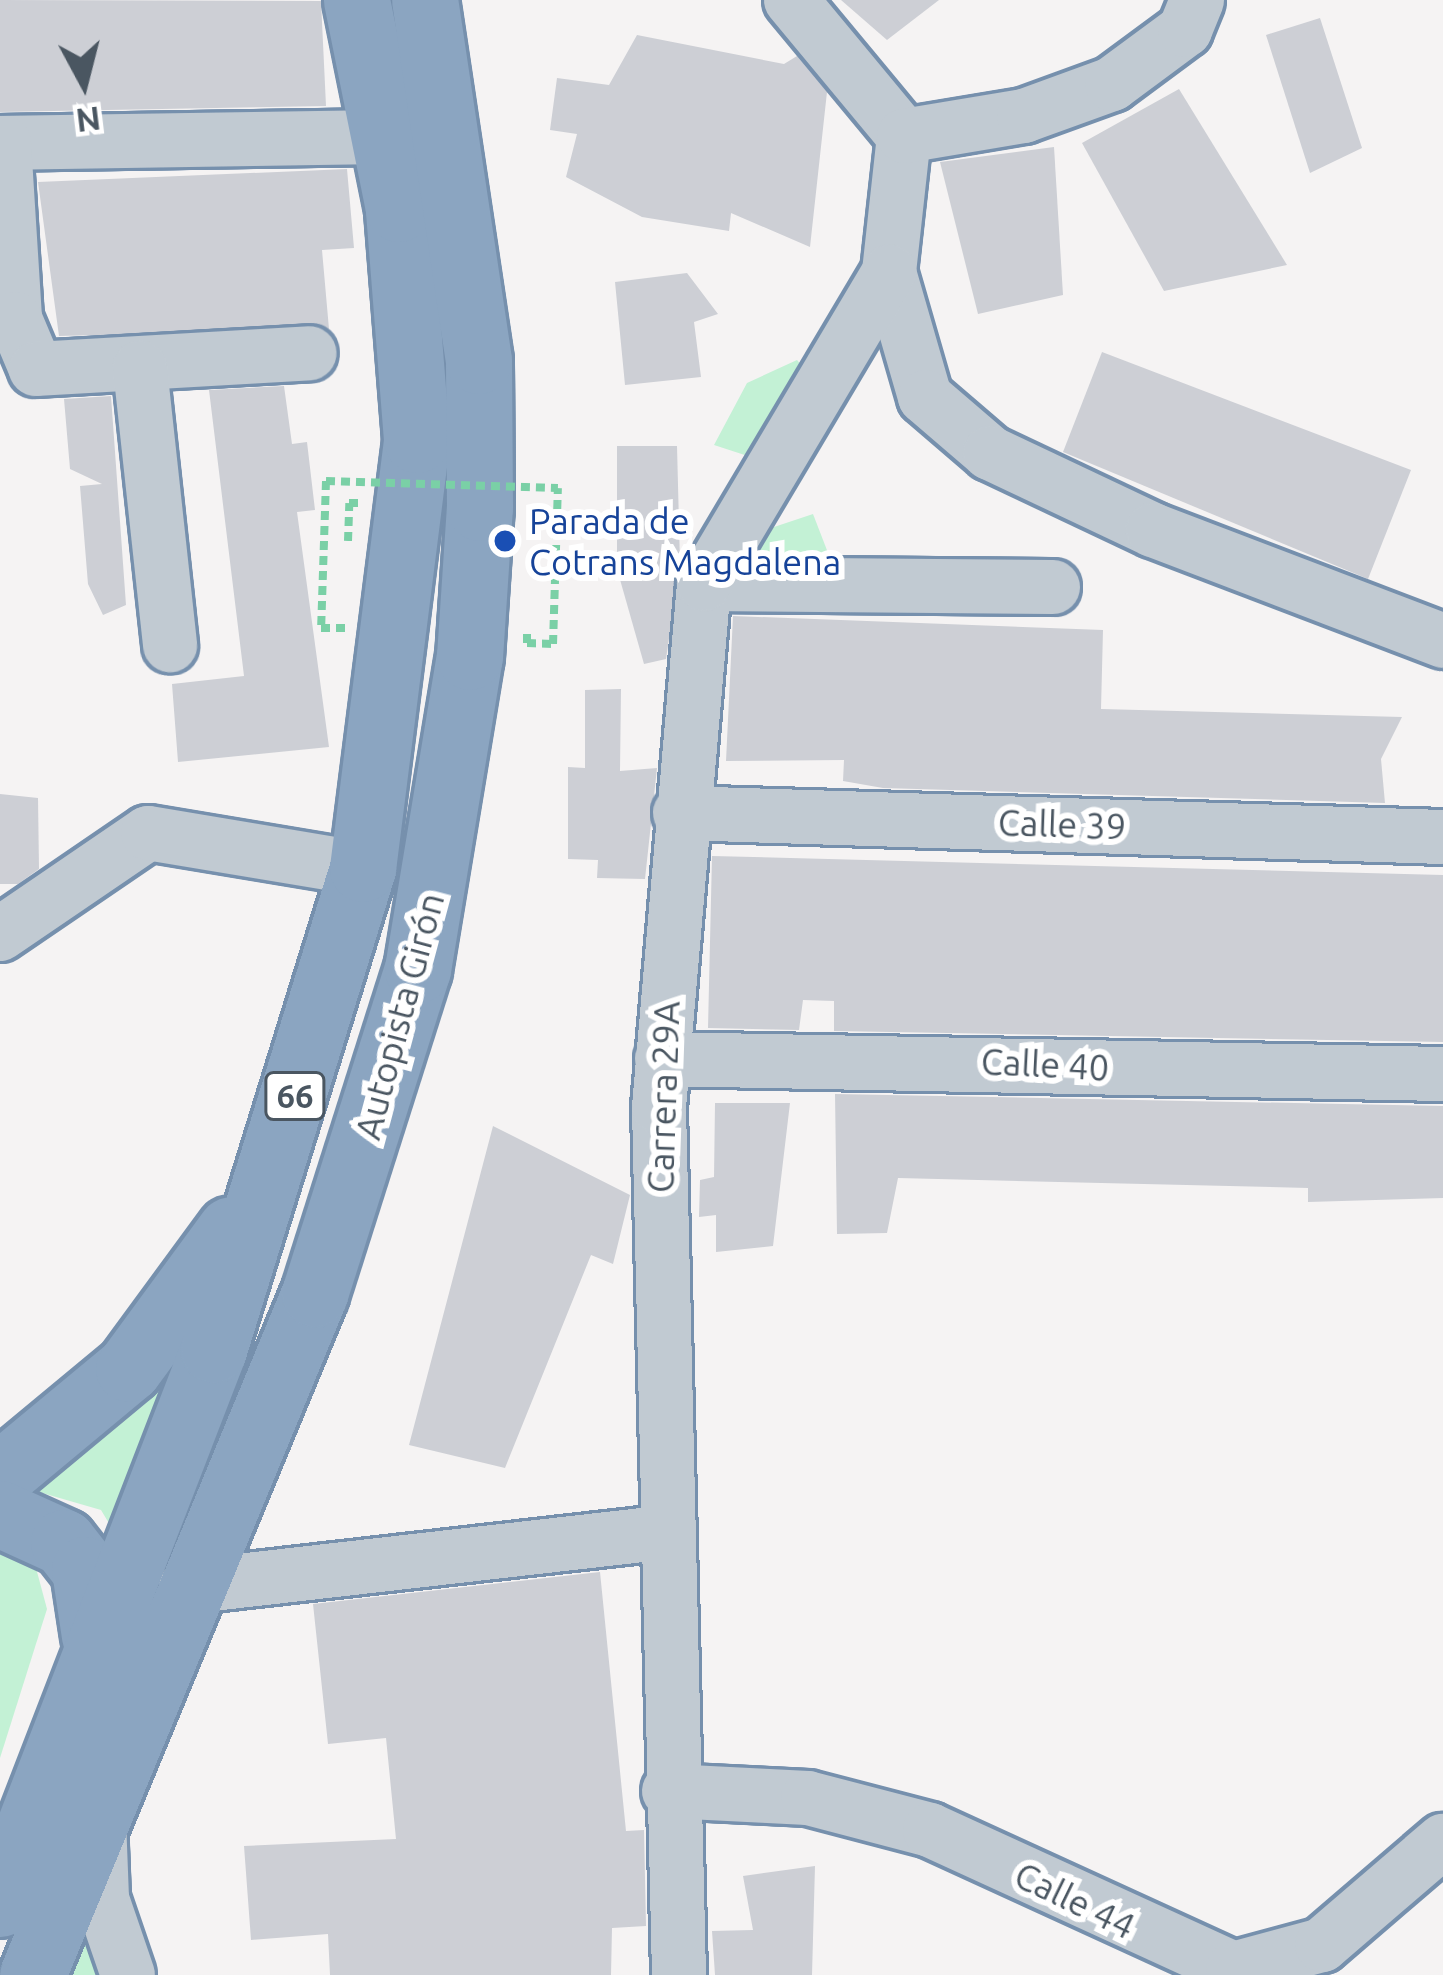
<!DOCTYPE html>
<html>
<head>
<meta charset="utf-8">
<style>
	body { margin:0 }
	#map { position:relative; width:1443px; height:1975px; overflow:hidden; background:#f5f3f3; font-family:Ubuntu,sans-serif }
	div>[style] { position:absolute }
	.green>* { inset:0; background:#c3f1d5 }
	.building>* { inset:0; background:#cdcfd5 }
	.path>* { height:8px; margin-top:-4px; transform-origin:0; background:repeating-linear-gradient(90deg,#7ad0a6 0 9px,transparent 0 15px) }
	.roads { filter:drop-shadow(3px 0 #7690ad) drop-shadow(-3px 0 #7690ad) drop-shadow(0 3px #7690ad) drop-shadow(0 -3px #7690ad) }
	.minor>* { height:54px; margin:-27px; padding:0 27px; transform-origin:27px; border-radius:27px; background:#c1cad2 }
	.highway>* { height:66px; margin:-33px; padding:0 33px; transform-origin:33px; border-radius:33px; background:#8ba5c1 }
	.path-bridge>* { height:8px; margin-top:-4px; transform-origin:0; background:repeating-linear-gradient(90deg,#7ad0a6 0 9px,transparent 0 15px) }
	.dots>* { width:33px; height:33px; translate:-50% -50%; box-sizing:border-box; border:6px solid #fff; border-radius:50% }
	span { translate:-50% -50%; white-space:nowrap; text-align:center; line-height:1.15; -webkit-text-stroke:12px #fff; paint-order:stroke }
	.shield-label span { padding:3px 9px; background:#fff; border:3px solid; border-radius:9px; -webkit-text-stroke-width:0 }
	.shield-label { font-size:33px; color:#4a5661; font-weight:700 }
	.transit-label { font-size:36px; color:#164399 }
	.left { translate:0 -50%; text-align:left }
	.street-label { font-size:36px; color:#4a5661 }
	.north { position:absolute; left:24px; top:24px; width:120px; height:120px; -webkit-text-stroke:9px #fff; paint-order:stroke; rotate:173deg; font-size:33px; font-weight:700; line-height:48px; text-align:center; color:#4a5661 }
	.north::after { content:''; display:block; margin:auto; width:42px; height:54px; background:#4a5661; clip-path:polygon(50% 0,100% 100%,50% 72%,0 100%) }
</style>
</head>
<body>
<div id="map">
	<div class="green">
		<div style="clip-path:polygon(797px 360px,811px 376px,770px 413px,778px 429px,757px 459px,714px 445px,747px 383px)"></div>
		<div style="clip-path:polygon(813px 514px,835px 571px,752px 579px,745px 552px,762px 531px)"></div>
		<div style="clip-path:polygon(210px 1300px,116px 1535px,101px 1510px,25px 1488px)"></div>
		<div style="clip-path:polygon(0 1548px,36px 1568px,47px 1609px,0 1758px)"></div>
		<div style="clip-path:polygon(85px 1909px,105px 1975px,61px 1975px)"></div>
	</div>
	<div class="building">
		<div style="clip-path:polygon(0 0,321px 1px,326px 106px,0 112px)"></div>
		<div style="clip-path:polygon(841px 0,939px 0,887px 40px)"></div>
		<div style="clip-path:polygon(1320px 18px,1362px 148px,1310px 173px,1266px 35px)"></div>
		<div style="clip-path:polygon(637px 35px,784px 64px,797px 56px,827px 92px,810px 247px,731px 213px,729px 231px,642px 217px,566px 177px,577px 134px,550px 130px,557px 78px,609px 85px)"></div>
		<div style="clip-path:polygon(1179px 89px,1287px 265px,1164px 291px,1082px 143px)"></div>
		<div style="clip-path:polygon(1054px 147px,1063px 295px,978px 314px,940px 162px)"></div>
		<div style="clip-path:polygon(347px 169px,354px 248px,322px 250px,329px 329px,59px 336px,38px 182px)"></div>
		<div style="clip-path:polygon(687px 273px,718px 314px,694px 322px,701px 377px,625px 385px,615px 282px)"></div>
		<div style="clip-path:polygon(1102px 352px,1411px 470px,1368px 579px,1063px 452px)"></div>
		<div style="clip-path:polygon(284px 386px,292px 444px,307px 442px,315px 510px,297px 512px,329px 747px,178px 762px,172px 684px,244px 676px,209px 390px)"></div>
		<div style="clip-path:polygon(111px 396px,126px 605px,103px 615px,88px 584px,80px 486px,102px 484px,70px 469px,64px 399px)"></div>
		<div style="clip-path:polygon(617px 446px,677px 446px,680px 563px,666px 659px,644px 664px,617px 569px)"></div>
		<div style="clip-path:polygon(733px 616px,1103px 630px,1101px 709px,1402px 717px,1381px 759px,1385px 803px,883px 788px,843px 781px,844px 760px,726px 761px)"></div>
		<div style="clip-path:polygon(621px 689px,620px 771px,657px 768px,645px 879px,597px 878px,598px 860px,568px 859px,568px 767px,585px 768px,585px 690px)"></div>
		<div style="clip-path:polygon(0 794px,38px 798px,39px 869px,18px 884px,0 884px)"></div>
		<div style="clip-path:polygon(712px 856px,1443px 875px,1443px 1042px,834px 1031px,834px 1001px,803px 1000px,799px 1030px,708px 1028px)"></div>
		<div style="clip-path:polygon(835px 1094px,1443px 1106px,1443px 1198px,1308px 1202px,1308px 1188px,898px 1178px,887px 1233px,837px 1234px)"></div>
		<div style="clip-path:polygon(715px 1103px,790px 1103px,773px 1246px,716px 1252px,716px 1215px,699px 1217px,700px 1180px,714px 1177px)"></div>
		<div style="clip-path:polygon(493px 1126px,630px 1195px,613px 1264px,591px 1255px,505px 1468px,409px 1445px)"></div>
		<div style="clip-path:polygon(600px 1572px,626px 1831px,644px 1830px,646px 1926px,612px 1928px,611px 1975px,330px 1975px,328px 1934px,251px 1940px,244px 1846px,396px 1839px,386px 1738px,328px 1744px,313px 1604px)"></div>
		<div style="clip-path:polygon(815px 1866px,812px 1975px,715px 1975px,712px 1931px,753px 1930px,743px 1876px)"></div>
	</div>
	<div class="path">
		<div style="left:326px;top:481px;width:147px;rotate:91.9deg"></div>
		<div style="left:321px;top:628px;width:24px"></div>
		<div style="left:348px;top:541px;width:38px;rotate:-88deg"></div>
		<div style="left:349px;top:503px;width:13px"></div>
		<div style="left:527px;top:634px;width:9px;rotate:90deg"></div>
		<div style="left:527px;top:643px;width:26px;rotate:2deg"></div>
		<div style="left:553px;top:644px;width:156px;rotate:-88.2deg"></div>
	</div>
	<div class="roads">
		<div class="minor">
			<div style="left:791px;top:0;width:177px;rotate:50.3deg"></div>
			<div style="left:904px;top:136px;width:137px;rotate:96.3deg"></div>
			<div style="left:889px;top:272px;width:130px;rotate:73.9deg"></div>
			<div style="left:925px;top:397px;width:86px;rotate:40.7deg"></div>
			<div style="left:990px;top:453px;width:180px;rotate:25.3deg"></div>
			<div style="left:1153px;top:530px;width:311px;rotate:20.9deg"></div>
			<div style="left:904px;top:136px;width:122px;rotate:-9.5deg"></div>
			<div style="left:1024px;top:116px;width:94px;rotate:-20deg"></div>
			<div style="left:1112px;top:84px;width:91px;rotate:-36.5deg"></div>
			<div style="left:1185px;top:30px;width:32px;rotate:-68deg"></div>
			<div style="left:0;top:143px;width:387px;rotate:-0.9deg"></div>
			<div style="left:4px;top:143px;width:176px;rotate:86.4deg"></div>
			<div style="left:15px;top:319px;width:54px;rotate:67.2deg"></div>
			<div style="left:36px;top:369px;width:274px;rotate:-3.3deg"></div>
			<div style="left:140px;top:368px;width:279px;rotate:83.8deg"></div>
			<div style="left:704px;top:584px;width:349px;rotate:0.5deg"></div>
			<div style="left:680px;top:813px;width:763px;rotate:1.8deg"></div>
			<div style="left:0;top:934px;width:179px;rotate:-34.3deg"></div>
			<div style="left:148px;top:833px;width:218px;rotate:9.5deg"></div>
			<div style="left:662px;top:1059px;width:781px;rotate:1.1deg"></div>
			<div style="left:186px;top:1587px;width:478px;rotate:-6.5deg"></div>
			<div style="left:669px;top:1791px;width:139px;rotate:2.9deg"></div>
			<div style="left:808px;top:1798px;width:126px;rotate:14.7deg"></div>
			<div style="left:930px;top:1830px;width:333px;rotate:24.6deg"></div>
			<div style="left:1233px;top:1969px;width:92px;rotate:-15.1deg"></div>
			<div style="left:1322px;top:1945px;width:160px;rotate:-40.7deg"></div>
			<div style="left:99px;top:1820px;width:79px;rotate:87.8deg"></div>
			<div style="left:102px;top:1899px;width:80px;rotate:71.1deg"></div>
			<div style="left:679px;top:1975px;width:868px;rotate:-91.32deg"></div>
			<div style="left:659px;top:1107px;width:525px;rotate:-85.08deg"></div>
			<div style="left:704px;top:584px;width:363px;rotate:-59.3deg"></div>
		</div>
		<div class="highway">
			<div style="left:0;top:1476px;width:168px;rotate:-39.7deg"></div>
			<div style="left:129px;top:1369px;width:172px;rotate:-53.7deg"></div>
			<div style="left:0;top:1514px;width:70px;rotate:24.4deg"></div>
			<div style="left:64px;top:1543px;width:34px;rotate:52deg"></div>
			<div style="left:85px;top:1570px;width:67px;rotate:81.4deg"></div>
			<div style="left:0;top:1904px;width:594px;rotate:-68.88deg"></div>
			<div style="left:214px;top:1350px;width:504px;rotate:-72.79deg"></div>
			<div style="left:363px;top:869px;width:432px;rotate:-82.8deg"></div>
			<div style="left:417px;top:440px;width:232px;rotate:-94.5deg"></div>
			<div style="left:399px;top:209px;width:213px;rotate:-101.4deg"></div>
			<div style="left:33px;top:1975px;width:737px;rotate:-67.51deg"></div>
			<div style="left:315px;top:1294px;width:340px;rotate:-72.4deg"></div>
			<div style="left:418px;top:970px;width:317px;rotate:-80.6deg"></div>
			<div style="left:470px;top:657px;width:149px;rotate:-86.2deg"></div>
			<div style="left:480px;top:508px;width:147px;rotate:-90.4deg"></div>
			<div style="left:479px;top:361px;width:365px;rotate:-98.5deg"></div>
		</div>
	</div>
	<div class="path-bridge">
		<div style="left:326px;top:481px;width:232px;rotate:1.7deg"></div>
	</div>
	<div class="dots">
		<div style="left:505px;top:541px;background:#1a4fb4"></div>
	</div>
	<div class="shield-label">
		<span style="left:295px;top:1096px">66</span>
	</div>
	<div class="transit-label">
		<span class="left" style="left:529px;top:541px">Parada de<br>Cotrans Magdalena</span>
	</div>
	<div class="street-label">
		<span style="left:1062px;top:824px;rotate:2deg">Calle 39</span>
		<span style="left:399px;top:1016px;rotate:-75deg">Autopista Girón</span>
		<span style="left:1045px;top:1064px;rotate:3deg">Calle 40</span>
		<span style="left:663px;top:1097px;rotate:-88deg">Carrera 29A</span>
		<span style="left:1075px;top:1900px;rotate:26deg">Calle 44</span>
	</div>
	<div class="north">N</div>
</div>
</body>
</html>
